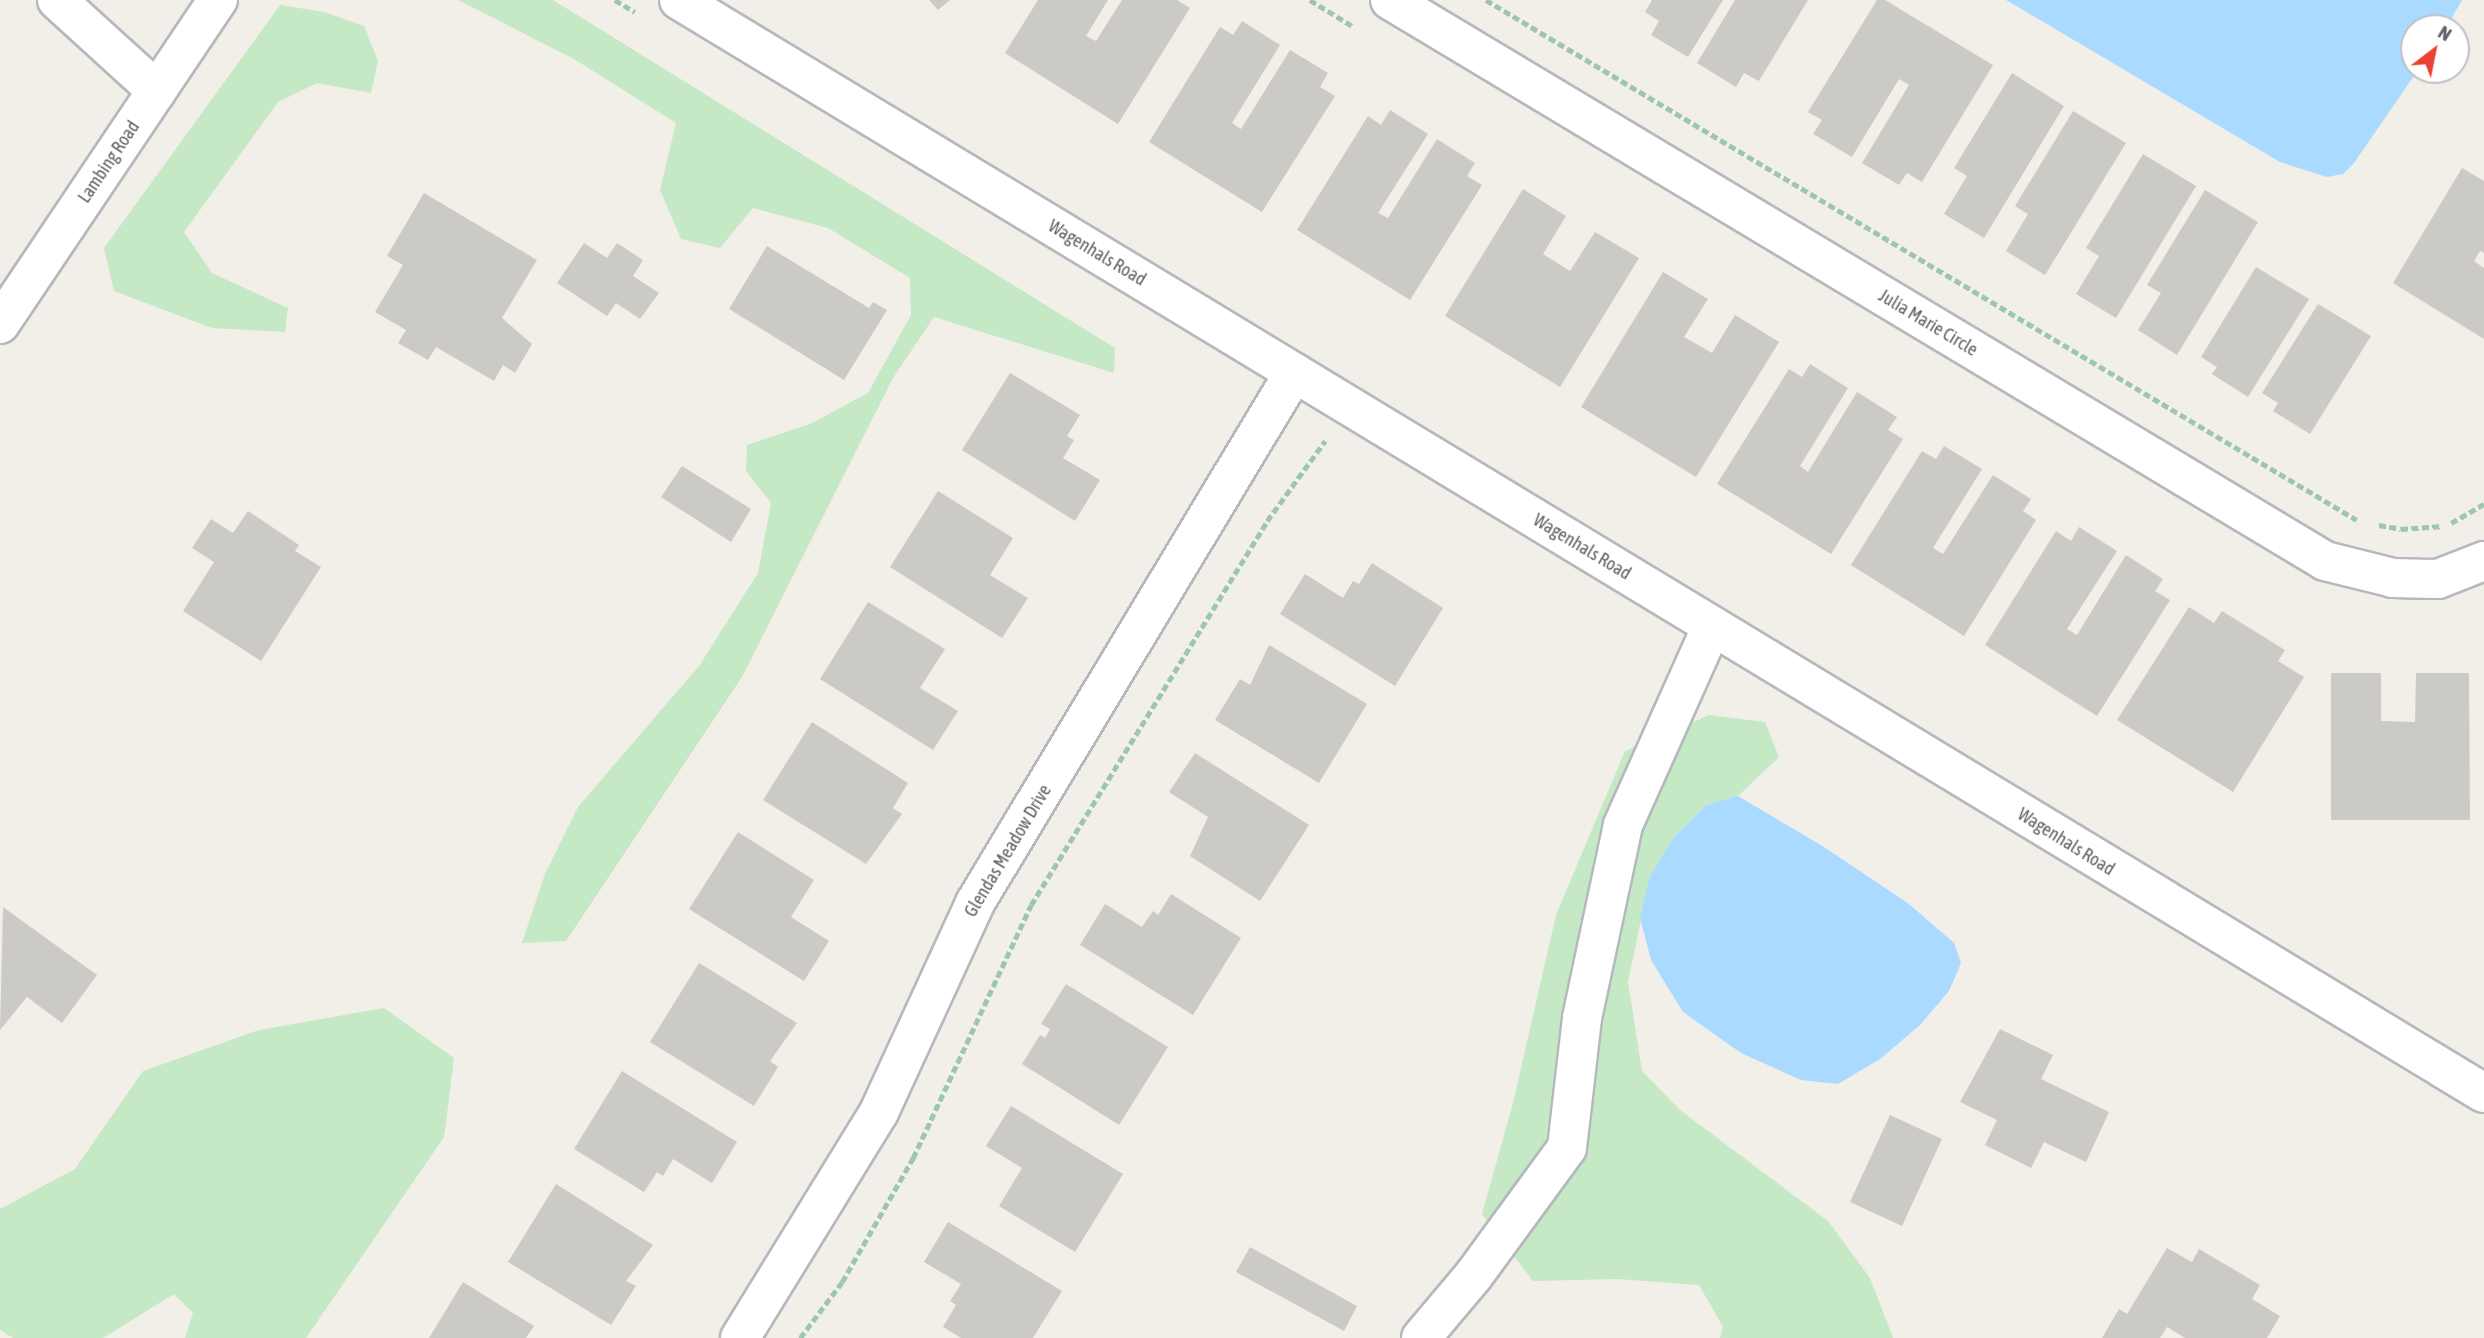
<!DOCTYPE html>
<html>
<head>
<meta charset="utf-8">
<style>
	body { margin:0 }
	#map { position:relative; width:2484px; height:1338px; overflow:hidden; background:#f1efe8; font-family:"Asap Condensed",sans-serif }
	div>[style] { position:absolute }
	.green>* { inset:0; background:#c5e8c5 }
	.water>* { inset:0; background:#aadaff }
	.building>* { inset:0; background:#cccac5 }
	.path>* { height:4.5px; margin-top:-2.25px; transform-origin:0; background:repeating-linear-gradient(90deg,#9cc7a9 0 7px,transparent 0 10.5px) }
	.roads { filter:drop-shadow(2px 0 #b5b8bc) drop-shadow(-2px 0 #b5b8bc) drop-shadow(0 2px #b5b8bc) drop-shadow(0 -2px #b5b8bc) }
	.minor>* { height:38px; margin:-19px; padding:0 19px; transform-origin:19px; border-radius:19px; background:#fff }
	span { translate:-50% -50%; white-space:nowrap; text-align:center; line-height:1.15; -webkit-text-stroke:6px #fff; paint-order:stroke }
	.street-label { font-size:18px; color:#5f6368 }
	.north { position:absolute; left:2400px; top:14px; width:70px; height:70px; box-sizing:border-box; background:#fff; border:2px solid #bfc1c3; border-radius:50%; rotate:32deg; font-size:19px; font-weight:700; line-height:28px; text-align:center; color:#5f6368 }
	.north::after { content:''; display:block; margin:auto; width:24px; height:32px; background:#ea4335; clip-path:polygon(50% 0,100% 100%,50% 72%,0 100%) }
</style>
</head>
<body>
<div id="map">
	<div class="green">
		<div style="clip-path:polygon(458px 0,553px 0,1115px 348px,1114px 373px,934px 317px,893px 378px,742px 677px,566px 941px,522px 943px,545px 874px,578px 807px,699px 666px,758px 573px,771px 503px,746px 471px,747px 445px,810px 424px,868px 393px,911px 315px,910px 278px,828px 228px,753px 208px,720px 248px,681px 239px,660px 190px,676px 123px,574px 59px)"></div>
		<div style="clip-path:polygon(280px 5px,324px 12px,364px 26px,378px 61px,371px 93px,317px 83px,278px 102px,184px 232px,212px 273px,288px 308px,285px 332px,212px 328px,114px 291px,104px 248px)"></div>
		<div style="clip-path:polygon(1709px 715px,1765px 722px,1779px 757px,1738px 796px,1706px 805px,1674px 837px,1650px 876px,1628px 982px,1642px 1071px,1680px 1110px,1828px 1221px,1870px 1278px,1893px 1338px,1720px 1338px,1723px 1327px,1699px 1285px,1618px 1279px,1533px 1281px,1482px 1214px,1513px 1103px,1556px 915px,1625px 751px)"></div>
		<div style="clip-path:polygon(384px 1008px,454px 1058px,444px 1137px,306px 1338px,185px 1338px,193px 1313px,174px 1294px,103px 1338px,13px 1338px,0 1330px,0 1209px,75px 1169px,143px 1071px,259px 1030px)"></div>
	</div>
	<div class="water">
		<div style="clip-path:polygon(2006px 0,2462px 0,2446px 28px,2414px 28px,2414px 70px,2418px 70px,2354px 163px,2343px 174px,2327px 177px,2280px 162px)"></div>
		<div style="clip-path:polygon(1738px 796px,1824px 847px,1909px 904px,1954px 943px,1961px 963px,1949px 991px,1920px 1025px,1880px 1059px,1838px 1084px,1801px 1080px,1741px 1053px,1683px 1012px,1651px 960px,1640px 918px,1650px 876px,1674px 837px,1706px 805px)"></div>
	</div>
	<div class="building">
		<div style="clip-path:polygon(929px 0,950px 0,938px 10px)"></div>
		<div style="clip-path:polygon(1038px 0,1108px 0,1086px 36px,1096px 41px,1122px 0,1177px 0,1190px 8px,1118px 124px,1005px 53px)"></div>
		<div style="clip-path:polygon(1652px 0,1723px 0,1688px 57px,1651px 35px,1659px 21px,1645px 12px)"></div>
		<div style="clip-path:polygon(1735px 0,1808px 0,1759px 81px,1744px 73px,1736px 87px,1697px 63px)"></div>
		<div style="clip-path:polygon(1877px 0,1885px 0,1993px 65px,1922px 182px,1907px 173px,1899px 185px,1862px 163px,1909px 85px,1899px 79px,1852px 157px,1813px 134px,1822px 120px,1808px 112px)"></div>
		<div style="clip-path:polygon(1242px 21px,1280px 45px,1232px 123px,1241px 129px,1290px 50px,1328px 73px,1320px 87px,1335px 96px,1262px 212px,1149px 142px,1220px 27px,1233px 35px)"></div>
		<div style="clip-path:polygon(2012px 73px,2064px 106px,1984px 238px,1944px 214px,1967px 176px,1954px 168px)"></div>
		<div style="clip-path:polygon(1390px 110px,1428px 134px,1378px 213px,1388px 218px,1437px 139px,1475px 163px,1467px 176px,1482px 185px,1410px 300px,1297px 230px,1368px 116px,1381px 125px)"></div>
		<div style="clip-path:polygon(2073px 111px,2126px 143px,2045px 275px,2006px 251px,2028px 214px,2015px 206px)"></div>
		<div style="clip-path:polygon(2143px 154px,2196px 186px,2116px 318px,2076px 294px,2099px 256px,2086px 248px)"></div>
		<div style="clip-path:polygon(2462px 168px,2484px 181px,2484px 253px,2480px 251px,2474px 261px,2484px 268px,2484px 339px,2393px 283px)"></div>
		<div style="clip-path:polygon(1523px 189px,1566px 216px,1543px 254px,1570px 271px,1595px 232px,1639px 258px,1560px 387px,1445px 316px)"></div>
		<div style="clip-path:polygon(2205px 190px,2258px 222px,2177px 355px,2138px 330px,2161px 293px,2147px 285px)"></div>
		<div style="clip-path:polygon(424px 193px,537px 260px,502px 318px,532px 344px,515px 373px,503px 365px,494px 381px,436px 347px,428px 360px,398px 343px,406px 330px,375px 312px,403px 265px,387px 256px)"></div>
		<div style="clip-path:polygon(584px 243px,607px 258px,617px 243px,643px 260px,633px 276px,659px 293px,640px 319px,616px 303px,607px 316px,557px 283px)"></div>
		<div style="clip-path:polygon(767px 246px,869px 308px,873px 302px,887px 310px,844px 380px,729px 309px)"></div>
		<div style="clip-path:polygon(2256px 267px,2309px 299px,2248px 397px,2212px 374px,2217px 367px,2201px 357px)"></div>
		<div style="clip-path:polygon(1663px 272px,1708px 299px,1684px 337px,1712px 353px,1735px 315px,1779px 342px,1696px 477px,1581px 407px)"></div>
		<div style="clip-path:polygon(2318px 304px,2371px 336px,2310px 434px,2273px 411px,2278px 403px,2262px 393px)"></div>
		<div style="clip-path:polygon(1810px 364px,1848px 388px,1800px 466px,1808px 472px,1857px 392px,1897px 417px,1888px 430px,1903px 439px,1831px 554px,1717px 484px,1789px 369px,1802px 377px)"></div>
		<div style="clip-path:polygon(1010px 373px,1080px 415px,1067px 436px,1074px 440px,1063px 458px,1100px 480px,1075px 521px,962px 450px)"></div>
		<div style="clip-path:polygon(1944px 446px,1982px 469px,1933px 548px,1943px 554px,1993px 475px,2031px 499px,2023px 511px,2036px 520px,1964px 636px,1851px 565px,1922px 451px,1936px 459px)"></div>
		<div style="clip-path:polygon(682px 466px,751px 509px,731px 542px,661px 497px)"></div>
		<div style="clip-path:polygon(938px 491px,1013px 538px,990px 575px,1028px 598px,1002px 638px,890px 567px)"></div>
		<div style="clip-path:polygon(248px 511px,299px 545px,295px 551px,321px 567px,261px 661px,183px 611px,214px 562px,192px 548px,211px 519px,233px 533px)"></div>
		<div style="clip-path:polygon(2079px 527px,2117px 551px,2067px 629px,2077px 635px,2126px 555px,2163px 579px,2155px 591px,2170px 600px,2097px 716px,1985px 645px,2056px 531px,2071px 541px)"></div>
		<div style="clip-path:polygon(1372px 563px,1443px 608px,1395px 686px,1280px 614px,1305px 574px,1343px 598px,1353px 581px,1359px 584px)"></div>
		<div style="clip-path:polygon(868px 602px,945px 649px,920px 688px,958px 711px,933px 750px,820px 679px)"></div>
		<div style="clip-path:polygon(2189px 607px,2214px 623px,2222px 611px,2285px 650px,2278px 661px,2304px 677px,2233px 792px,2117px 720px)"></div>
		<div style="clip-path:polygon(1269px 645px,1367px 704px,1319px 783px,1215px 720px,1240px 679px,1250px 685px)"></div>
		<div style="clip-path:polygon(2331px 673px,2381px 673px,2381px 721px,2415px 722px,2416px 673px,2469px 673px,2470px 820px,2331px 820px)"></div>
		<div style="clip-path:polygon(812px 722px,908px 783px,893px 808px,902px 814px,866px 864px,763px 800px)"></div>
		<div style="clip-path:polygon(1195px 753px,1309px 825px,1260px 901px,1190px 856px,1208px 817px,1169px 792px)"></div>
		<div style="clip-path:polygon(738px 832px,814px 880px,791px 917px,829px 941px,804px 981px,689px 909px)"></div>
		<div style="clip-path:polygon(1171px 894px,1241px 938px,1193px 1015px,1080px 945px,1105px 904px,1142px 927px,1153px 911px,1158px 915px)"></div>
		<div style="clip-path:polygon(3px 907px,97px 975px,62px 1023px,27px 997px,0 1030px)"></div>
		<div style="clip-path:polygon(699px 963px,797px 1023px,770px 1061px,778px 1067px,754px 1106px,650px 1042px)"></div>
		<div style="clip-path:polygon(1066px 984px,1168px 1047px,1119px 1125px,1022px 1064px,1040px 1035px,1045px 1038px,1050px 1029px,1041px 1024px)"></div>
		<div style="clip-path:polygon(2000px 1029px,2053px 1055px,2041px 1079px,2109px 1112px,2086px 1162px,2044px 1142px,2031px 1168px,1985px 1145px,1997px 1120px,1960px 1102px)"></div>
		<div style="clip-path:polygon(622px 1071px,737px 1142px,712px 1183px,673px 1159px,663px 1176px,657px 1172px,644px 1192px,574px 1149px)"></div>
		<div style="clip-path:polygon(1011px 1106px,1123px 1174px,1075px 1252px,999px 1206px,1022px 1168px,986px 1146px)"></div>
		<div style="clip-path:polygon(1890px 1115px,1942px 1139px,1902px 1226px,1850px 1202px)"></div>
		<div style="clip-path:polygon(556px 1184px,653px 1245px,626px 1281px,636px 1286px,611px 1325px,508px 1262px)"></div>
		<div style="clip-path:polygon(948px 1222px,1062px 1291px,1033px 1338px,961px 1338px,943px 1327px,956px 1305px,950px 1301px,961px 1284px,924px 1262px)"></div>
		<div style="clip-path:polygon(1250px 1247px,1357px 1306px,1344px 1331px,1236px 1272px)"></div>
		<div style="clip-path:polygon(2167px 1248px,2192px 1262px,2199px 1249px,2260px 1285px,2252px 1299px,2280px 1316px,2267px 1338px,2185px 1338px,2167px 1327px,2160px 1338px,2102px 1338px,2119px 1309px,2127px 1314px)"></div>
		<div style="clip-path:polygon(463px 1282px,534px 1326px,526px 1338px,429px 1338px)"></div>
	</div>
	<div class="path">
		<div style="left:615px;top:0;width:23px;rotate:31deg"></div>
		<div style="left:1310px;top:0;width:52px;rotate:31.5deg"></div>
		<div style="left:1486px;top:0;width:1014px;rotate:30.84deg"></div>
		<div style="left:2451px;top:523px;width:38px;rotate:-30deg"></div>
		<div style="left:2379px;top:525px;width:22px;rotate:10deg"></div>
		<div style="left:2401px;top:529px;width:42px;rotate:-4.1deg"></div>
		<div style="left:800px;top:1338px;width:70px;rotate:-53.1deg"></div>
		<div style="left:842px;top:1282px;width:143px;rotate:-60.2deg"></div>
		<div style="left:913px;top:1158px;width:279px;rotate:-65deg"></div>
		<div style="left:1031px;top:905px;width:451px;rotate:-58.4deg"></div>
		<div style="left:1267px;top:521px;width:99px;rotate:-54.1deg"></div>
	</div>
	<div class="roads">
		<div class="minor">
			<div style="left:57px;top:0;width:135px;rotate:42.3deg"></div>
			<div style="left:679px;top:0;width:2110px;rotate:31.2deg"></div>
			<div style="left:1390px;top:0;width:1090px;rotate:30.96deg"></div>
			<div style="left:2325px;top:561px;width:70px;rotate:14deg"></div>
			<div style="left:2393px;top:578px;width:45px;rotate:1.3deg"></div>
			<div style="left:2438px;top:579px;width:49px;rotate:-21.4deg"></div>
			<div style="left:0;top:324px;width:391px;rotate:-56.1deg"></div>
			<div style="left:740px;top:1338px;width:265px;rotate:-58.4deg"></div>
			<div style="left:879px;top:1112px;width:230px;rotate:-65.3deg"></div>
			<div style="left:975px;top:903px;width:619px;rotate:-58.96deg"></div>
			<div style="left:1421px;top:1338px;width:82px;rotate:-49.9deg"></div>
			<div style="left:1474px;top:1275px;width:157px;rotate:-53.8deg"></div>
			<div style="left:1567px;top:1148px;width:131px;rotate:-83.4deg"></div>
			<div style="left:1582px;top:1018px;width:197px;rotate:-78deg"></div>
			<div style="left:1623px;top:825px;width:218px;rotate:-65.9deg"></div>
		</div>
	</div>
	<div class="street-label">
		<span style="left:109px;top:162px;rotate:-56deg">Lambing Road</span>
		<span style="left:1097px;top:253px;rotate:31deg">Wagenhals Road</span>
		<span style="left:1928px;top:323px;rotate:31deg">Julia Marie Circle</span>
		<span style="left:1582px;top:547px;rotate:31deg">Wagenhals Road</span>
		<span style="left:2066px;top:842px;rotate:32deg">Wagenhals Road</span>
		<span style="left:1008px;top:851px;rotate:-59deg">Glendas Meadow Drive</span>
	</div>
	<div class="north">N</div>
</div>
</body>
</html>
